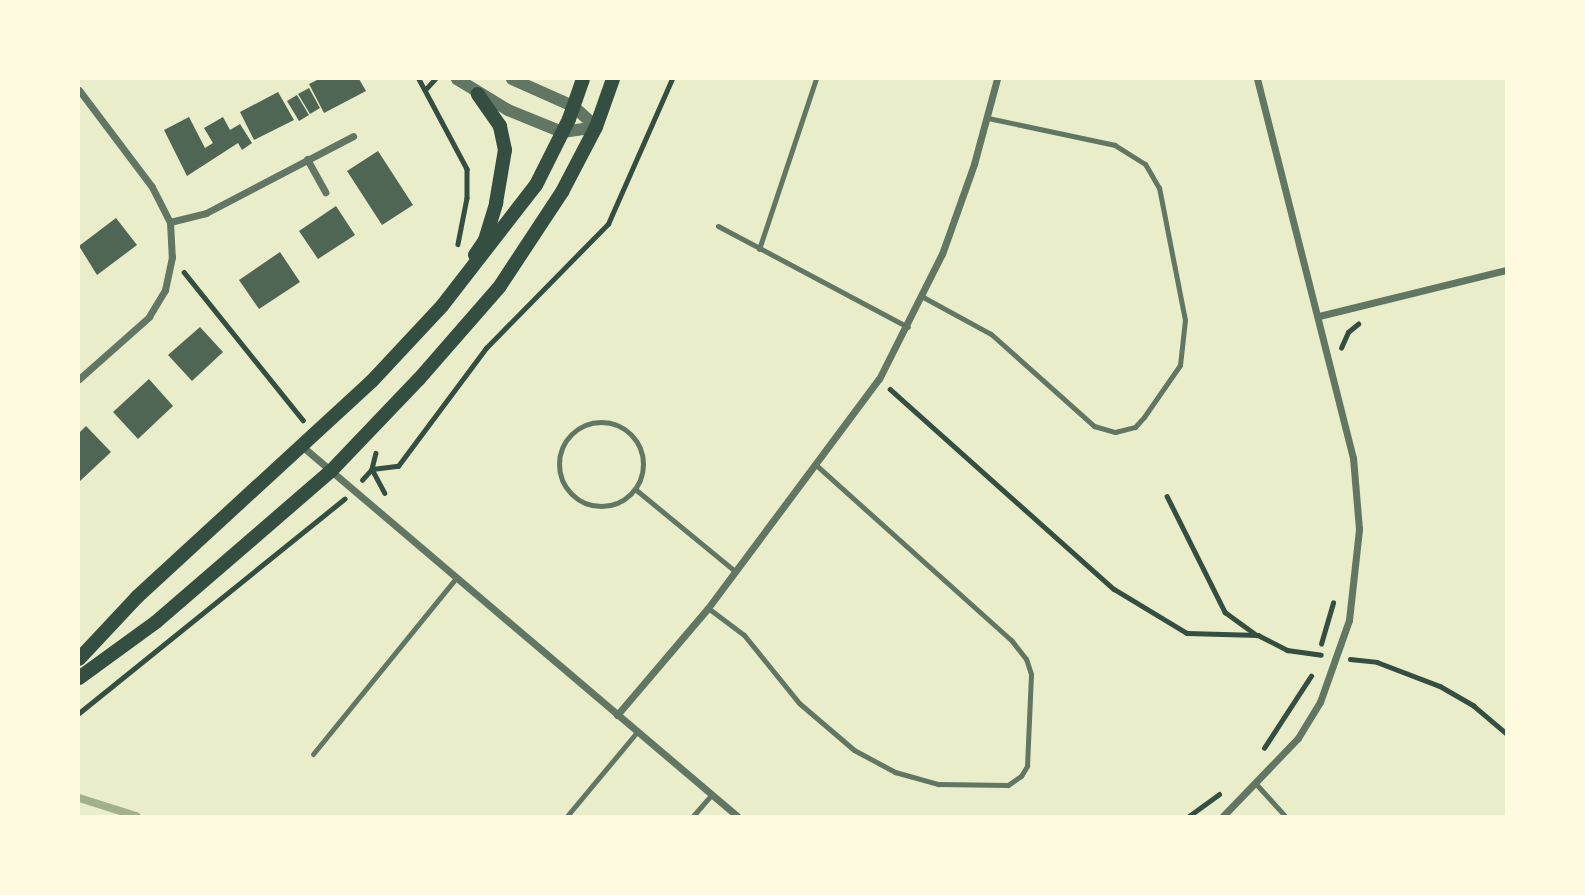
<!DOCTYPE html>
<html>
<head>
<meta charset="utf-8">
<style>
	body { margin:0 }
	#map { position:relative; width:1585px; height:895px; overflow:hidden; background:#e9edc9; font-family:"IBM Plex Sans",sans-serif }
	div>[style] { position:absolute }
	.stream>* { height:8px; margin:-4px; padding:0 4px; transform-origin:4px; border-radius:4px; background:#a3b18a }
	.building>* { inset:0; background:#4f6655 }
	.path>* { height:4.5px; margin:-2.25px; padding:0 2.25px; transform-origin:2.25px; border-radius:2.25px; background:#344e41 }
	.service>* { height:5px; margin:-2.5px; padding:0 2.5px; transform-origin:2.5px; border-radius:2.5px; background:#617663 }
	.service>.ring { margin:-2.5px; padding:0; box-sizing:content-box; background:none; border:5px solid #617663; border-radius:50% }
	.minor>* { height:7px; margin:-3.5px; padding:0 3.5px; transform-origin:3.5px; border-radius:3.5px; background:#617663 }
	.tertiary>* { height:12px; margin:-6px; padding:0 6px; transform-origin:6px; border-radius:6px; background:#617663 }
	.secondary>* { height:14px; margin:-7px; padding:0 7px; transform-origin:7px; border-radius:7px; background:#344e41 }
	span { translate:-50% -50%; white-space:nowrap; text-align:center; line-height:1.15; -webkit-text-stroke:6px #fefae0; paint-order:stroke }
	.frame { position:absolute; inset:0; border:80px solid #fefae0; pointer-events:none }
</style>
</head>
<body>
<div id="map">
	<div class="stream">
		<div style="left:79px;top:798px;width:60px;rotate:17.5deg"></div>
	</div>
	<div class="building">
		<div style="clip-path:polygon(319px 79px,359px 79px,366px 91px,324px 113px,309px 84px)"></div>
		<div style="clip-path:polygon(309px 88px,320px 108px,310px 114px,298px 94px)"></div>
		<div style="clip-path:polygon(278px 92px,294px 120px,254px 140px,240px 112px)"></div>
		<div style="clip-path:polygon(297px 95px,309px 115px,299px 121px,287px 101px)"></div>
		<div style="clip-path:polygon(189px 117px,205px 148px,213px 143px,204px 128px,223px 117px,230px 130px,240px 124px,252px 143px,242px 150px,238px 143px,187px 176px,164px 130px)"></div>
		<div style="clip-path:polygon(378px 151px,413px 205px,382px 225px,347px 171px)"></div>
		<div style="clip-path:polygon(336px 206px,355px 235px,318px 259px,299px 231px)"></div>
		<div style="clip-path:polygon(116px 218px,137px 245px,97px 275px,79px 246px)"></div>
		<div style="clip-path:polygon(280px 252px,300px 282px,259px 309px,239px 280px)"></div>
		<div style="clip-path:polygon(200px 327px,223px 352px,192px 381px,168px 355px)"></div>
		<div style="clip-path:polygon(149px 379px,173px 406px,138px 439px,113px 412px)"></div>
		<div style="clip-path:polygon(86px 426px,111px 452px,79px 482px,79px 433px)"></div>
	</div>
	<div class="path">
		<div style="left:419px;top:79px;width:102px;rotate:61.9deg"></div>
		<div style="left:467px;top:169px;width:29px;rotate:90deg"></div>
		<div style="left:467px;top:198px;width:47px;rotate:101.1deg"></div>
		<div style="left:425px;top:90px;width:15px;rotate:-48deg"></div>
		<div style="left:184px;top:272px;width:190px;rotate:51.2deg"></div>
		<div style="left:1341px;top:348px;width:17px;rotate:-66deg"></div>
		<div style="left:1348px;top:332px;width:13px;rotate:-39deg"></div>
		<div style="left:890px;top:389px;width:300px;rotate:41.8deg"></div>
		<div style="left:1114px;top:589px;width:85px;rotate:31.1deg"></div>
		<div style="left:1187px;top:633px;width:71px;rotate:1.6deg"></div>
		<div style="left:1258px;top:635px;width:33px;rotate:27deg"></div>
		<div style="left:1287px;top:650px;width:34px;rotate:8deg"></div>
		<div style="left:376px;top:453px;width:16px;rotate:104deg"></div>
		<div style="left:372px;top:469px;width:27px;rotate:62deg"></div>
		<div style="left:362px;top:480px;width:15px;rotate:-48deg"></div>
		<div style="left:372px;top:469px;width:26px;rotate:-7deg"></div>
		<div style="left:398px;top:466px;width:147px;rotate:-53.3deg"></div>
		<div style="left:486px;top:348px;width:174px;rotate:-45.5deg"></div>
		<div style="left:608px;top:224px;width:158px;rotate:-66.2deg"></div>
		<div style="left:1167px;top:496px;width:130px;rotate:63.4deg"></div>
		<div style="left:1225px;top:612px;width:39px;rotate:36deg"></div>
		<div style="left:1321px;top:644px;width:43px;rotate:-73.7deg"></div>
		<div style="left:1350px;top:659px;width:27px;rotate:6deg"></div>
		<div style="left:1377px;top:662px;width:67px;rotate:20.9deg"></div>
		<div style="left:1440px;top:686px;width:39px;rotate:30deg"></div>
		<div style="left:1474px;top:706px;width:42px;rotate:40.2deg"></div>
		<div style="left:79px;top:713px;width:341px;rotate:-38.9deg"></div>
		<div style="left:1264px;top:748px;width:86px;rotate:-56.9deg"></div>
		<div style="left:1189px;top:816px;width:37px;rotate:-36deg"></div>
	</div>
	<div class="service">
		<div style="left:718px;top:226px;width:215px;rotate:28deg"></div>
		<div style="left:759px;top:249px;width:179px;rotate:-71.5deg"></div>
		<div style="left:923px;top:297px;width:77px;rotate:28.6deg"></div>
		<div style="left:991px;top:334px;width:138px;rotate:41.8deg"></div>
		<div style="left:1094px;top:426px;width:22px;rotate:16deg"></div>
		<div style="left:1115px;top:432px;width:21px;rotate:-14deg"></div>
		<div style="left:1135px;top:427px;width:13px;rotate:-48deg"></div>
		<div style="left:1144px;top:417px;width:63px;rotate:-55.3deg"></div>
		<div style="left:1180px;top:365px;width:45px;rotate:-83.7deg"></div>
		<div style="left:1185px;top:320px;width:135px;rotate:-101.1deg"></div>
		<div style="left:1159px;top:188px;width:28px;rotate:-120deg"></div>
		<div style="left:1145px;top:164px;width:36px;rotate:-148deg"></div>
		<div style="left:1115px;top:145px;width:130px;rotate:-168deg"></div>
		<div class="ring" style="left:559px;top:422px;width:79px;height:79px"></div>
		<div style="left:635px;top:489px;width:129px;rotate:39.4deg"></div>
		<div style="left:708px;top:608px;width:45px;rotate:36.9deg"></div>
		<div style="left:744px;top:635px;width:87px;rotate:51deg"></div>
		<div style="left:799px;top:703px;width:72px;rotate:40.5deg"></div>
		<div style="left:854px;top:750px;width:47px;rotate:28.2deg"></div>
		<div style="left:895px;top:772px;width:45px;rotate:15.6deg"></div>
		<div style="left:938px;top:784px;width:70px;rotate:0.8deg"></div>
		<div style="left:1008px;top:785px;width:16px;rotate:-35deg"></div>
		<div style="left:1021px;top:776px;width:12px;rotate:-59deg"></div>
		<div style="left:1027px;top:766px;width:92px;rotate:-87.5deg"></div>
		<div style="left:1031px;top:674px;width:16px;rotate:-108deg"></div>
		<div style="left:1026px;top:659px;width:24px;rotate:-128deg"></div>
		<div style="left:1011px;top:640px;width:261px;rotate:-138.1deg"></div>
		<div style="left:313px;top:754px;width:227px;rotate:-50.9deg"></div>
		<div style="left:1257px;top:785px;width:42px;rotate:47.9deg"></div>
		<div style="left:567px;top:816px;width:109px;rotate:-50.2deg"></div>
		<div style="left:693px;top:816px;width:28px;rotate:-49deg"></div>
	</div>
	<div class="minor">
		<div style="left:79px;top:90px;width:121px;rotate:53deg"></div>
		<div style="left:152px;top:187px;width:39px;rotate:63deg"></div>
		<div style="left:170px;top:222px;width:35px;rotate:87deg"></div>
		<div style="left:172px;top:257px;width:34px;rotate:102deg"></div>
		<div style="left:165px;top:290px;width:31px;rotate:121deg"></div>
		<div style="left:149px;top:317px;width:94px;rotate:138.5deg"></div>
		<div style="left:307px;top:159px;width:38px;rotate:61deg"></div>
		<div style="left:170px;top:222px;width:37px;rotate:-14deg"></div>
		<div style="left:206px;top:213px;width:166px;rotate:-27.6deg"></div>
		<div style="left:1319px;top:316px;width:193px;rotate:-13.8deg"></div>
		<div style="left:303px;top:447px;width:570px;rotate:40.37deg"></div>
		<div style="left:617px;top:715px;width:140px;rotate:-49.6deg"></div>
		<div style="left:708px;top:608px;width:286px;rotate:-53.3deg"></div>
		<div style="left:879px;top:379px;width:140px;rotate:-63.3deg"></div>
		<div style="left:942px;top:254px;width:96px;rotate:-70.4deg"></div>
		<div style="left:974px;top:164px;width:88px;rotate:-74.9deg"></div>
		<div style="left:1223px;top:816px;width:108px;rotate:-46.1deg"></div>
		<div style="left:1298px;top:738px;width:42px;rotate:-58.6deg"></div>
		<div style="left:1320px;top:702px;width:87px;rotate:-70.5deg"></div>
		<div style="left:1349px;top:620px;width:92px;rotate:-83.7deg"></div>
		<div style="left:1359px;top:529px;width:71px;rotate:-94.8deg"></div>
		<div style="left:1353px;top:458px;width:391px;rotate:-104.2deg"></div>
	</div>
	<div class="tertiary">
		<div style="left:457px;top:79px;width:60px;rotate:31.3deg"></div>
		<div style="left:508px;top:110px;width:58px;rotate:22.2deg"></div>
		<div style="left:562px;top:132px;width:34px;rotate:-8deg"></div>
		<div style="left:512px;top:79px;width:67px;rotate:23.9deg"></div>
		<div style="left:573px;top:106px;width:31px;rotate:42deg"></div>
	</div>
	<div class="secondary">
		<div style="left:475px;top:255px;width:18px;rotate:-56deg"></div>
		<div style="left:485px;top:240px;width:39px;rotate:-73deg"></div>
		<div style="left:496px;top:203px;width:54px;rotate:-80.4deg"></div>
		<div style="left:505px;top:150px;width:25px;rotate:-102deg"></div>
		<div style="left:500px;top:126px;width:39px;rotate:-125deg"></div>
		<div style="left:79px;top:659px;width:85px;rotate:-46.9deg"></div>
		<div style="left:137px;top:597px;width:319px;rotate:-42.6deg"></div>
		<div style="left:372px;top:381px;width:103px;rotate:-47deg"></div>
		<div style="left:442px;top:306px;width:153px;rotate:-52.2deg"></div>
		<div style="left:536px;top:185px;width:74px;rotate:-63.4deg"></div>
		<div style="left:569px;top:119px;width:42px;rotate:-70.7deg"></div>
		<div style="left:79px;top:678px;width:95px;rotate:-36deg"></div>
		<div style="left:156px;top:622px;width:231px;rotate:-40.8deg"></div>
		<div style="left:331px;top:471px;width:127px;rotate:-46.3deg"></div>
		<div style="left:419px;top:379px;width:123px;rotate:-48.9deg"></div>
		<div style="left:500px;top:286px;width:113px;rotate:-56.6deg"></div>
		<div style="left:562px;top:192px;width:73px;rotate:-62.4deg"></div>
		<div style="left:596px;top:127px;width:51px;rotate:-70.5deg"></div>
	</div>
	<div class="frame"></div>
</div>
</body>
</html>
